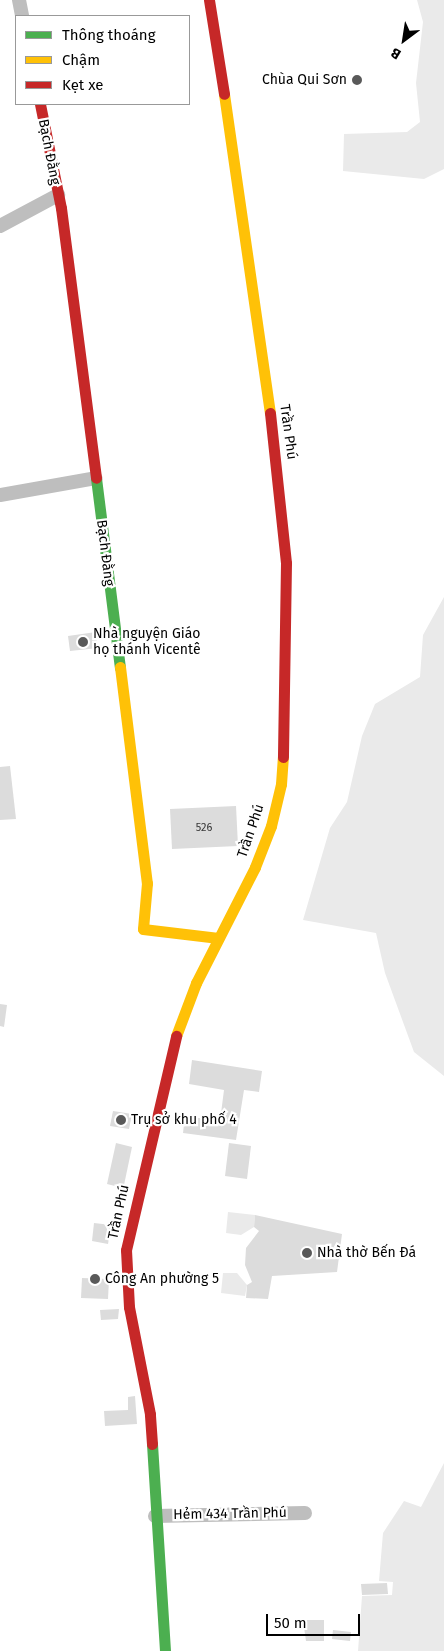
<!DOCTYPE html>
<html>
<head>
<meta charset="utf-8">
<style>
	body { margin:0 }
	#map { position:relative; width:444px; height:1651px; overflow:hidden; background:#fff; font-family:"Fira Sans",sans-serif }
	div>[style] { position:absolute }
	.green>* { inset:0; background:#eaeaea }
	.building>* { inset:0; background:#dcdcdc }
	.street>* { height:14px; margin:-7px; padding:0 7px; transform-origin:7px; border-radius:7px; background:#bebebe }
	.fast>* { height:11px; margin:-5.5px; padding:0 5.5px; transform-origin:5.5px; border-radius:5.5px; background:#4caf50 }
	.slow>* { height:11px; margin:-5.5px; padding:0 5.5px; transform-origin:5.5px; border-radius:5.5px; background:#ffc107 }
	.jam>* { height:11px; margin:-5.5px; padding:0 5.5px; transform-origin:5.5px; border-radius:5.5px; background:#c62828 }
	.dots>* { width:14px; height:14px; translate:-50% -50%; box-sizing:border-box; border:2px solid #fff; border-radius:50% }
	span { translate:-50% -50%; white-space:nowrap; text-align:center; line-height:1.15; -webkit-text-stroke:4.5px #fff; paint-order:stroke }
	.number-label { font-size:11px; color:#373737 }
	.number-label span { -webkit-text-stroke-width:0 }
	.poi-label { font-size:14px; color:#000 }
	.right { translate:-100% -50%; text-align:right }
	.left { translate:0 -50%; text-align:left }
	.street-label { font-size:14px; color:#000 }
	.legend { position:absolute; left:15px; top:15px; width:175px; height:90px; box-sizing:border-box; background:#fff; border:1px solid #999; margin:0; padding:6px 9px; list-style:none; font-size:15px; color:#000 }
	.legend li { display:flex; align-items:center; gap:10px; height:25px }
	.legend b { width:25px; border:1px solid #999 }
	.north { position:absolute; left:379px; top:15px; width:50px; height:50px; -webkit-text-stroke:4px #fff; paint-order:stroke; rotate:211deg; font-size:14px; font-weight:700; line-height:20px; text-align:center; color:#000 }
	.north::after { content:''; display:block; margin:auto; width:18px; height:22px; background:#000; clip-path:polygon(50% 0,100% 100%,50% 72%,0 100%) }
	.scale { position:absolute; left:266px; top:1614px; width:94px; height:22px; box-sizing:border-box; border:2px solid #000; border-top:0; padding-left:6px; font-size:15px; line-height:18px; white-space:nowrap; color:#000; -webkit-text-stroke:4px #fff; paint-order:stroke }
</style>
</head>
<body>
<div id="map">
	<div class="green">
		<div style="clip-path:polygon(417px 0,444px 0,444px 169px,424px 179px,343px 171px,344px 134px,407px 132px,420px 122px,416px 83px,423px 22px)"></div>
		<div style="clip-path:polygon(444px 597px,444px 1076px,414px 1052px,385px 973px,376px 933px,303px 920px,330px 828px,347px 802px,362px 736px,375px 704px,420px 677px,423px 635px)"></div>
		<div style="clip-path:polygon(228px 1212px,255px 1215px,254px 1227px,241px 1235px,226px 1233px)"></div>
		<div style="clip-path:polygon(223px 1273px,237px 1273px,247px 1285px,245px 1296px,221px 1293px)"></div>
		<div style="clip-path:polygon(444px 1463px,444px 1651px,358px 1651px,362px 1596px,392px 1595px,393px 1582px,379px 1581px,383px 1533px,404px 1501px,421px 1507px)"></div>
	</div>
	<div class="building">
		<div style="clip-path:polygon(96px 632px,98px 648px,70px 651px,68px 636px)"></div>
		<div style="clip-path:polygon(10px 766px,16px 819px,0 820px,0 767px)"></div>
		<div style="clip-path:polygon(236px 806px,238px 846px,172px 849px,170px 809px)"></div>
		<div style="clip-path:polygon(0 1004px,7px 1005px,4px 1027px,0 1026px)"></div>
		<div style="clip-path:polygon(192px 1060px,262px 1071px,259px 1092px,244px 1090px,236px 1140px,183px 1133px,185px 1116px,220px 1121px,224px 1090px,189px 1084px)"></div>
		<div style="clip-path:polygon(113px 1111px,132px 1114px,129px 1129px,110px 1126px)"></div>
		<div style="clip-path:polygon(116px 1143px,132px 1147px,124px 1185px,119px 1187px,107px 1184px)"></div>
		<div style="clip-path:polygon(229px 1143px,251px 1146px,247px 1179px,225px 1176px)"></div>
		<div style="clip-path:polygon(255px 1215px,342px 1234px,337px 1272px,272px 1276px,268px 1299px,246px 1298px,247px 1285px,252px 1282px,245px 1265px,246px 1248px,259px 1231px,254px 1227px)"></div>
		<div style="clip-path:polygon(94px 1223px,111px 1225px,108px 1244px,92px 1241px)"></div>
		<div style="clip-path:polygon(82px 1278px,109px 1279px,108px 1299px,81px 1298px)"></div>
		<div style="clip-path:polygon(119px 1309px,118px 1319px,101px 1320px,100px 1310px)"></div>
		<div style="clip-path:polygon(135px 1396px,137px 1424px,105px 1426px,104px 1411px,128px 1410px,128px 1397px)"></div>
		<div style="clip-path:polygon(387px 1583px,388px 1594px,362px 1595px,361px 1584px)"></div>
		<div style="clip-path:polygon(303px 1620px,324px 1620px,324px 1641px,306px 1641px)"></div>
		<div style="clip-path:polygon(333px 1630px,351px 1632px,350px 1641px,332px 1639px)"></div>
	</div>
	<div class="street">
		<div style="left:19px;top:0;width:16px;rotate:79deg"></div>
		<div style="left:0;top:226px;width:66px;rotate:-28.1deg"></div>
		<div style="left:0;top:495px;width:97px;rotate:-10deg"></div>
		<div style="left:155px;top:1516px;width:150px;rotate:-1.1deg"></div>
	</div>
	<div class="fast">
		<div style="left:96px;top:478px;width:191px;rotate:82.8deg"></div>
		<div style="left:152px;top:1444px;width:207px;rotate:86.4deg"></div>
	</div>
	<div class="slow">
		<div style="left:224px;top:94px;width:322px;rotate:81.8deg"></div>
		<div style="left:120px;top:667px;width:218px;rotate:82.9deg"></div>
		<div style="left:147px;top:883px;width:46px;rotate:95deg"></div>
		<div style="left:143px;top:929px;width:76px;rotate:6.8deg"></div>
		<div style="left:176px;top:1036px;width:57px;rotate:-69.3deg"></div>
		<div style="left:196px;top:983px;width:130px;rotate:-63deg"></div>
		<div style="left:255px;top:867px;width:44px;rotate:-68.7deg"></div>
		<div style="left:271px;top:826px;width:43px;rotate:-76.6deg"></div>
		<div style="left:281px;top:784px;width:27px;rotate:-86deg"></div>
	</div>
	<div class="jam">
		<div style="left:209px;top:0;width:95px;rotate:80.9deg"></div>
		<div style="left:40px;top:104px;width:106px;rotate:78.6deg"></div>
		<div style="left:61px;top:208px;width:272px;rotate:82.6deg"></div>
		<div style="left:270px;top:413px;width:151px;rotate:83.9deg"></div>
		<div style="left:286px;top:563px;width:194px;rotate:90.9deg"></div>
		<div style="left:152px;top:1444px;width:30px;rotate:-94deg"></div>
		<div style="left:150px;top:1414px;width:109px;rotate:-101.1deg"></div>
		<div style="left:129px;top:1307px;width:57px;rotate:-93deg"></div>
		<div style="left:126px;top:1250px;width:220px;rotate:-76.8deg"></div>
	</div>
	<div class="dots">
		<div style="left:357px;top:80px;background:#595959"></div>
		<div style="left:83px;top:642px;background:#595959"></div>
		<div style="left:121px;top:1120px;background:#595959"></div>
		<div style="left:307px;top:1253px;background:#595959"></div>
		<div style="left:95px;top:1279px;background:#595959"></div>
	</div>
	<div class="number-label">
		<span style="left:204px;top:828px">526</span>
	</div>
	<div class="poi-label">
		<span class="right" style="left:347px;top:80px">Chùa Qui Sơn</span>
		<span class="left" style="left:93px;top:642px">Nhà nguyện Giáo<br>họ thánh Vicentê</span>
		<span class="left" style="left:131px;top:1120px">Trụ sở khu phố 4</span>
		<span class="left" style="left:317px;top:1253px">Nhà thờ Bến Đá</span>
		<span class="left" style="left:105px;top:1279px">Công An phường 5</span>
	</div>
	<div class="street-label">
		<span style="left:49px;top:152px;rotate:79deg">Bạch Đằng</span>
		<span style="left:288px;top:432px;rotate:82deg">Trần Phú</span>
		<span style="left:105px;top:553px;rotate:83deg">Bạch Đằng</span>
		<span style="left:251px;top:831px;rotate:-71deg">Trần Phú</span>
		<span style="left:119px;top:1212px;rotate:-78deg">Trần Phú</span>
		<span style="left:230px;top:1514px;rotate:-1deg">Hẻm 434 Trần Phú</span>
	</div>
	<ul class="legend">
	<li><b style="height:6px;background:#4caf50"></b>Thông thoáng</li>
	<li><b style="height:6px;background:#ffc107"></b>Chậm</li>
	<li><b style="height:6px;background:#c62828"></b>Kẹt xe</li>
	</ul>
	<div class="north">B</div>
	<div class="scale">50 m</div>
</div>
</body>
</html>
